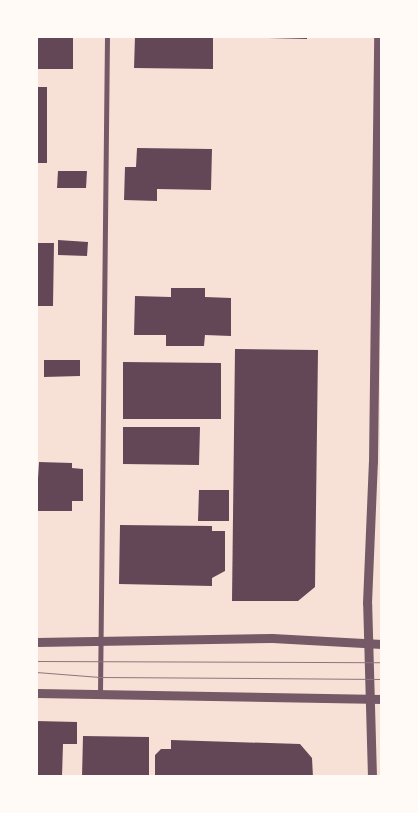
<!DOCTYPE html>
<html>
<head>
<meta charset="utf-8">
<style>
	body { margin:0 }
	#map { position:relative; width:418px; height:813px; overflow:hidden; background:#f7e1d7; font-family:"IBM Plex Sans",sans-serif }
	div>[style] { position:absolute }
	.building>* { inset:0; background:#644757 }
	.minor>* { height:5px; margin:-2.5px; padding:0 2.5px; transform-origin:2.5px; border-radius:2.5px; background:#755966 }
	.tertiary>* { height:9px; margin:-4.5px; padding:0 4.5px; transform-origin:4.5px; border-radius:4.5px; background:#755966 }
	.tram>* { height:1px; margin:-0.5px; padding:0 0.5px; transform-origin:0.5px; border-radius:0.5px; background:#8f747c }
	span { translate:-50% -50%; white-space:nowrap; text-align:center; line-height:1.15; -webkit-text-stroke:4px #fffaf5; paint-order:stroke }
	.frame { position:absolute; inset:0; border:38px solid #fffaf5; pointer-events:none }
</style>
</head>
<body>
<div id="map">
	<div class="building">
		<div style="clip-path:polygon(36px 36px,73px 36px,73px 69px,36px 69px)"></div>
		<div style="clip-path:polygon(135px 36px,213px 36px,213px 69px,134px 68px)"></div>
		<div style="clip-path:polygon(268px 36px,307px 36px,307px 39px,268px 38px)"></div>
		<div style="clip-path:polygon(36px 87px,47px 87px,47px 163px,36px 163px)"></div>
		<div style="clip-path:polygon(137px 148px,212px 149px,211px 190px,157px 189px,157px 201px,124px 200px,125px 167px,136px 167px)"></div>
		<div style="clip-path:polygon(58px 171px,87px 171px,86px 188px,57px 188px)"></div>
		<div style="clip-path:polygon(58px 240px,88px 242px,87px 256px,58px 255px)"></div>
		<div style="clip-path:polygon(36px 243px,54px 243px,53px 306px,36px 306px)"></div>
		<div style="clip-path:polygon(171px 288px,205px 288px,205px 297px,231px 298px,231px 336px,205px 335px,204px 346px,166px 346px,166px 335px,134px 335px,135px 296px,171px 297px)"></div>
		<div style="clip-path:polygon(235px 349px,318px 350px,315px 587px,298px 601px,232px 601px)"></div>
		<div style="clip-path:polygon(44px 360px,80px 360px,80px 376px,44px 377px)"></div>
		<div style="clip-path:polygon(123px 362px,221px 363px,221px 419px,123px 419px)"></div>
		<div style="clip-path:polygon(123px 427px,200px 427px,199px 465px,123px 464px)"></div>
		<div style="clip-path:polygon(39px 462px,72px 463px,72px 468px,83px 469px,83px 501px,72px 501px,72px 511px,36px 511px)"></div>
		<div style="clip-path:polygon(199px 490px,229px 490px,229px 521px,198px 521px)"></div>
		<div style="clip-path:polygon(120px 525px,212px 526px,212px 531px,225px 531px,225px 571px,212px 578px,212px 586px,119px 584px)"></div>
		<div style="clip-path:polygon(36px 721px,77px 722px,77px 744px,63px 744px,62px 777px,36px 777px)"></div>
		<div style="clip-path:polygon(83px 736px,149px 737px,149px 777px,82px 777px)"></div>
		<div style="clip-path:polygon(171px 740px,300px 744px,312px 758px,313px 777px,155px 777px,155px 755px,161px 749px,171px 749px)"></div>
	</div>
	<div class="minor">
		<div style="left:100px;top:694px;width:658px;rotate:-89.39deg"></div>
	</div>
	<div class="tertiary">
		<div style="left:36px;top:642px;width:236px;rotate:-1deg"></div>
		<div style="left:272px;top:638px;width:110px;rotate:3.1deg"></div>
		<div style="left:36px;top:693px;width:346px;rotate:1deg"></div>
		<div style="left:372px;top:777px;width:174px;rotate:-91.6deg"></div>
		<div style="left:367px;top:603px;width:141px;rotate:-87.6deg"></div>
		<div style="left:373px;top:462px;width:426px;rotate:-89.3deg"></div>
	</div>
	<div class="tram">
		<div style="left:36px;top:661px;width:346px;rotate:0.2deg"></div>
		<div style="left:36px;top:672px;width:64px;rotate:4.5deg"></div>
		<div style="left:100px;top:677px;width:282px;rotate:0.4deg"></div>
	</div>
	<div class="frame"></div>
</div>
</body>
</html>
